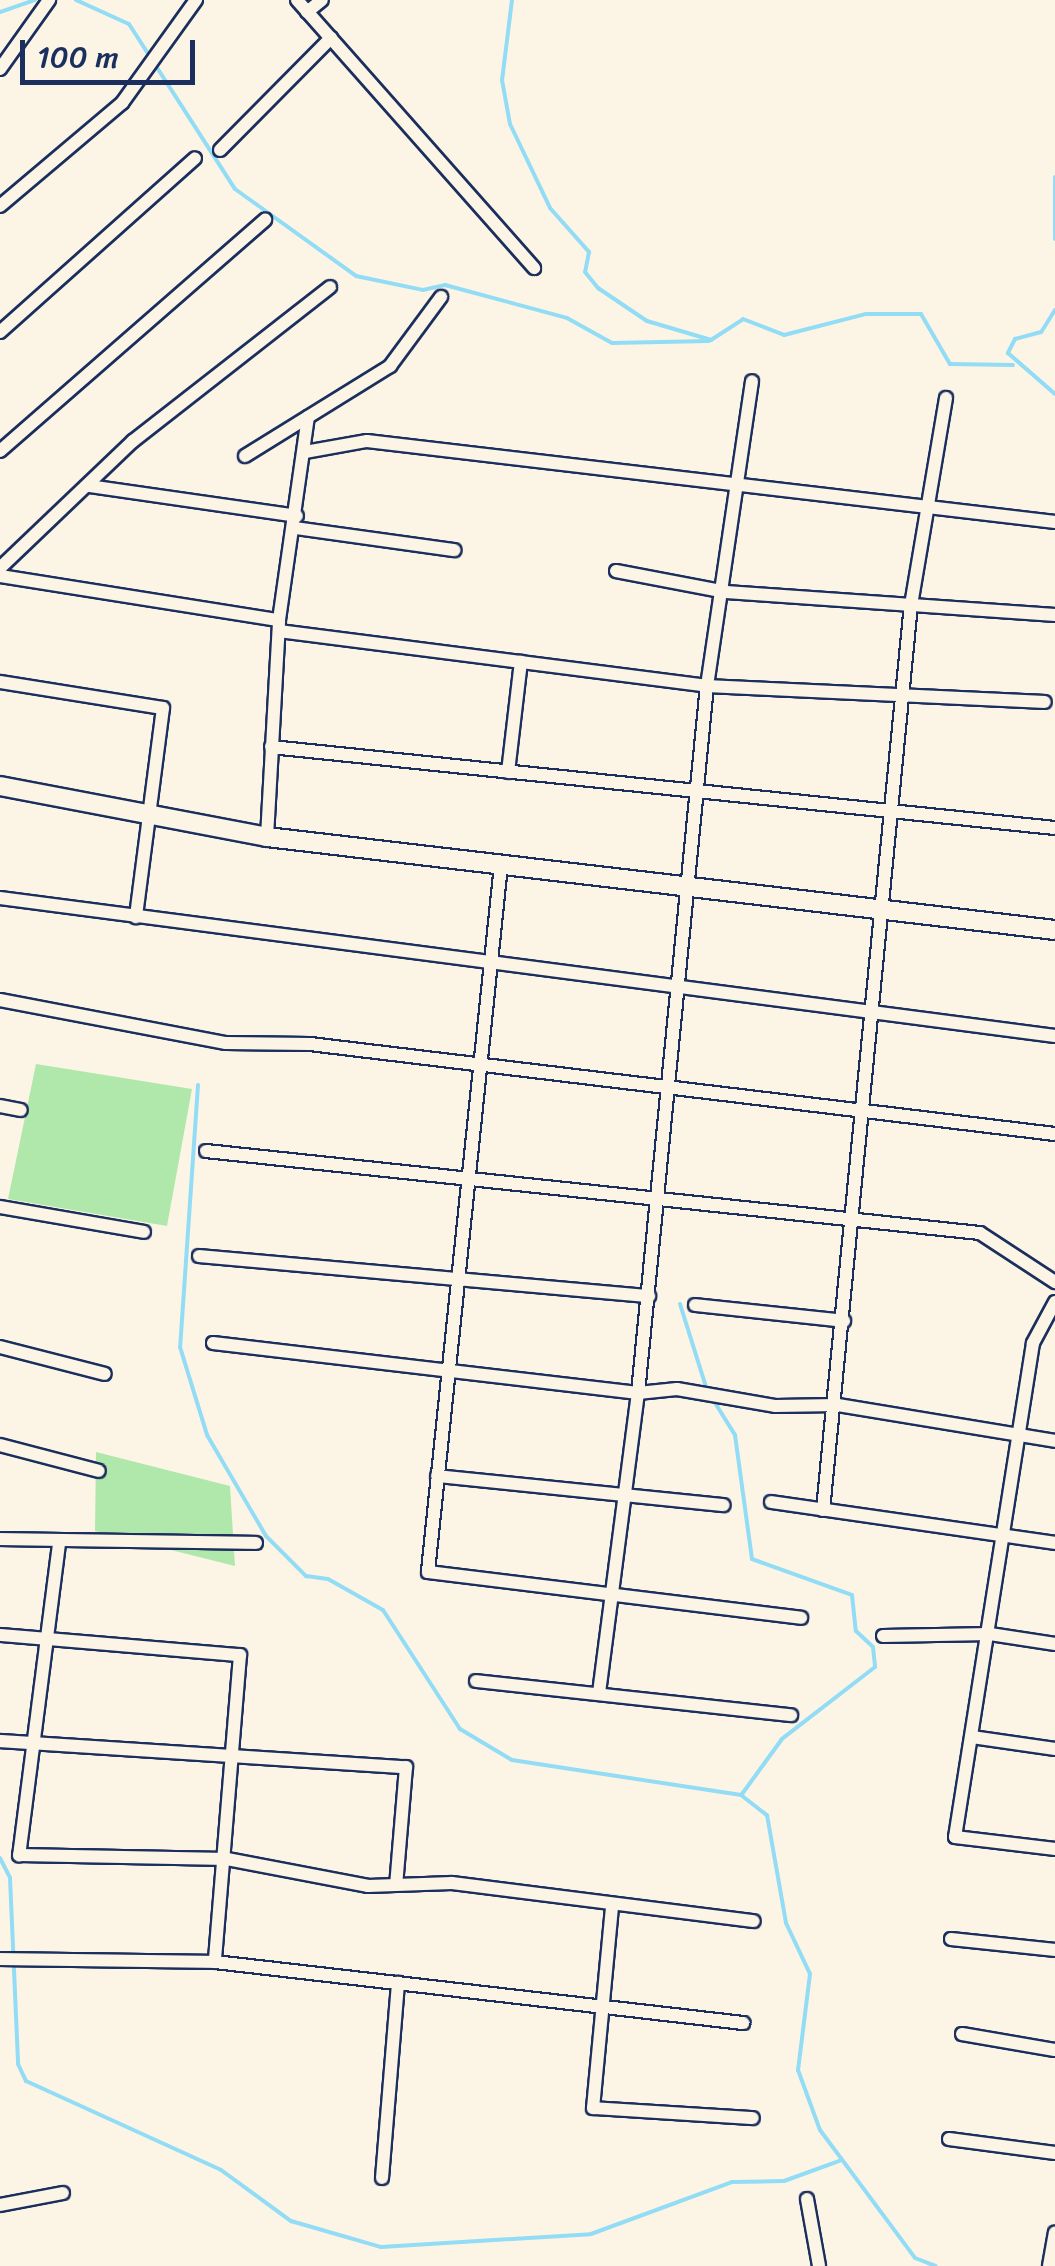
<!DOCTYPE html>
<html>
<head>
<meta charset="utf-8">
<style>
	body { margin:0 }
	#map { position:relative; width:1055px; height:2266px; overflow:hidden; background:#fcf5e5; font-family:Sriracha,sans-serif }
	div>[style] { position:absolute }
	.green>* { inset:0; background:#b0e8ab }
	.stream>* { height:4px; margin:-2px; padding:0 2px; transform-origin:2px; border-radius:2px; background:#93dcf5 }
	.roads { filter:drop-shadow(2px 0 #1b2f5e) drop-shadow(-2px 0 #1b2f5e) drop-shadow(0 2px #1b2f5e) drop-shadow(0 -2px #1b2f5e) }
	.street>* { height:12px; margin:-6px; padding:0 6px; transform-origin:6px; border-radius:6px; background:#fcf5e5 }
	.secondary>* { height:18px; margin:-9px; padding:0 9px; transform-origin:9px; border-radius:9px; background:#fcf5e5 }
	span { translate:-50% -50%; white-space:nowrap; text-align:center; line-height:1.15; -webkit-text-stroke:8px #fcf5e5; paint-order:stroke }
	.scale { position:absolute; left:20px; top:40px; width:175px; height:45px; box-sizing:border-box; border:5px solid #1b2f5e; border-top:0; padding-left:12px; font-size:30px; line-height:35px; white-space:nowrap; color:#1b2f5e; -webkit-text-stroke:8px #fcf5e5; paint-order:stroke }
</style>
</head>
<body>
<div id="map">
	<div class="green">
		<div style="clip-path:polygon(36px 1064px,192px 1089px,167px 1226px,8px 1199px)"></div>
		<div style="clip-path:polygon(96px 1452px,230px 1486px,235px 1566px,95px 1531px)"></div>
	</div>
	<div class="stream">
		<div style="left:76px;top:0;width:58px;rotate:24.4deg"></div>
		<div style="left:129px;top:24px;width:196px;rotate:57.3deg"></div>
		<div style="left:235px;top:189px;width:149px;rotate:35.7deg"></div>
		<div style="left:356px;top:276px;width:68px;rotate:11.8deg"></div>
		<div style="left:423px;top:290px;width:23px;rotate:-13deg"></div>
		<div style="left:445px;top:285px;width:126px;rotate:15.1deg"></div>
		<div style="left:567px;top:318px;width:51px;rotate:29.1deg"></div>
		<div style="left:612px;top:343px;width:97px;rotate:-1.2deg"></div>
		<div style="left:512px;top:0;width:81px;rotate:97.1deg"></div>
		<div style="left:502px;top:80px;width:45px;rotate:79.7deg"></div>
		<div style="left:510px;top:124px;width:93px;rotate:64.5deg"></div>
		<div style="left:550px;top:208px;width:59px;rotate:48.4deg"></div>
		<div style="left:589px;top:252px;width:20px;rotate:101deg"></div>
		<div style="left:585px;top:272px;width:21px;rotate:51deg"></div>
		<div style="left:598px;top:288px;width:59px;rotate:34deg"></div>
		<div style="left:647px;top:321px;width:67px;rotate:16.5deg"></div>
		<div style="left:711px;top:340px;width:38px;rotate:-33deg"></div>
		<div style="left:743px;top:319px;width:44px;rotate:21.3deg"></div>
		<div style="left:784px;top:335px;width:85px;rotate:-14.4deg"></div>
		<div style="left:866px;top:314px;width:55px"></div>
		<div style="left:921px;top:314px;width:58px;rotate:59.9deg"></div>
		<div style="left:950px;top:364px;width:63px;rotate:0.9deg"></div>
		<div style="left:0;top:12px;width:37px;rotate:-19deg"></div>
		<div style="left:1055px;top:177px;width:62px;rotate:90deg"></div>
		<div style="left:1055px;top:310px;width:26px;rotate:122deg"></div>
		<div style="left:1041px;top:332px;width:27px;rotate:165deg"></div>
		<div style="left:1015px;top:339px;width:16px;rotate:117deg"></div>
		<div style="left:1008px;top:353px;width:62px;rotate:41.1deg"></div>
		<div style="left:198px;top:1085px;width:263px;rotate:93.9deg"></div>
		<div style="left:180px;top:1347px;width:92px;rotate:72.9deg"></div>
		<div style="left:207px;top:1435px;width:117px;rotate:59.7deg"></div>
		<div style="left:266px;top:1536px;width:57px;rotate:45deg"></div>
		<div style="left:306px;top:1576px;width:22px;rotate:8deg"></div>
		<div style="left:328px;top:1579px;width:63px;rotate:29.4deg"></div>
		<div style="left:383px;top:1610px;width:142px;rotate:57.1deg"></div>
		<div style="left:460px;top:1729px;width:61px;rotate:30.8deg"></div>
		<div style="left:512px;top:1760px;width:232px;rotate:8.7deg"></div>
		<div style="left:741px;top:1795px;width:33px;rotate:38deg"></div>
		<div style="left:767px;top:1815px;width:110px;rotate:80deg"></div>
		<div style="left:786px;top:1923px;width:56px;rotate:64.8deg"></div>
		<div style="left:810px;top:1974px;width:97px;rotate:97.1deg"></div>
		<div style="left:798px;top:2070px;width:64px;rotate:69.9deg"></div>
		<div style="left:820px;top:2130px;width:159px;rotate:53.4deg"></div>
		<div style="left:915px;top:2258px;width:22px;rotate:21deg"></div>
		<div style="left:680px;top:1304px;width:90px;rotate:72.6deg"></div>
		<div style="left:712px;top:1398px;width:44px;rotate:58.1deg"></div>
		<div style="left:735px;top:1435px;width:125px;rotate:82.2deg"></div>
		<div style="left:752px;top:1559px;width:106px;rotate:19.8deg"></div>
		<div style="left:852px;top:1595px;width:36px;rotate:84deg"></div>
		<div style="left:856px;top:1631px;width:23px;rotate:43deg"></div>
		<div style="left:873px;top:1647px;width:20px;rotate:84deg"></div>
		<div style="left:875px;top:1667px;width:118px;rotate:142.3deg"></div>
		<div style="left:782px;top:1739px;width:68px;rotate:126deg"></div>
		<div style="left:0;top:1858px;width:22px;rotate:63deg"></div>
		<div style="left:10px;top:1878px;width:186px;rotate:87.5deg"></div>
		<div style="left:18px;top:2064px;width:19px;rotate:65deg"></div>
		<div style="left:26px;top:2081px;width:214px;rotate:24.5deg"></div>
		<div style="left:221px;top:2170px;width:87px;rotate:36.1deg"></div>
		<div style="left:291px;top:2221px;width:94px;rotate:16.1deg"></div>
		<div style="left:381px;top:2247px;width:210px;rotate:-3.5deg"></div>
		<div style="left:591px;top:2234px;width:150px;rotate:-20.2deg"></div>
		<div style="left:732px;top:2182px;width:52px;rotate:-1.1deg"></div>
		<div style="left:784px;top:2181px;width:59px;rotate:-20deg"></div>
	</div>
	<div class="roads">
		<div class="street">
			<div style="left:297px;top:0;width:358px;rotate:48.5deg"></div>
			<div style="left:307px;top:12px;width:19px;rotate:-39deg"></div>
			<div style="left:0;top:69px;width:85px;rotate:-54.6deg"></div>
			<div style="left:220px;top:150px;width:158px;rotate:-45.3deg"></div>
			<div style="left:0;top:206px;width:160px;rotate:-40.2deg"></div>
			<div style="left:122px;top:103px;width:127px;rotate:-54.3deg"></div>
			<div style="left:0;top:332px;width:261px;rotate:-41.7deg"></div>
			<div style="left:0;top:451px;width:352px;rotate:-41.1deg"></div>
			<div style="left:305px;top:452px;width:63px;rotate:-10.1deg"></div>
			<div style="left:367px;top:441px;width:693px;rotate:6.71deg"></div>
			<div style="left:245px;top:456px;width:171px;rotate:-31.8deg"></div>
			<div style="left:390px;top:366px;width:86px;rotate:-53.5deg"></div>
			<div style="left:89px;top:486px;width:210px;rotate:8.2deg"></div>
			<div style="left:295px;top:528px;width:161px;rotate:7.9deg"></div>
			<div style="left:0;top:568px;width:184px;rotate:-43.7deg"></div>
			<div style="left:133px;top:441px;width:250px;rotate:-38deg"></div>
			<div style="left:616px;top:571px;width:112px;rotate:10.8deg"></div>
			<div style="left:726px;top:592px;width:330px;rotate:4deg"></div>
			<div style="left:0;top:576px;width:282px;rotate:9deg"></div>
			<div style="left:279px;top:631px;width:432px;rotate:7.3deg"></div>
			<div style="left:707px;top:686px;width:338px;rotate:2.7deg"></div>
			<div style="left:0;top:682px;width:165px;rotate:9.1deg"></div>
			<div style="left:163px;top:708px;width:211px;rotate:97.4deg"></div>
			<div style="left:271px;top:747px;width:788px;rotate:5.9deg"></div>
			<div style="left:508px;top:772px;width:111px;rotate:-83.3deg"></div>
			<div style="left:267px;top:837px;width:217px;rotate:-86.8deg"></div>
			<div style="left:279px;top:620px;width:205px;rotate:-81.9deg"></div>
			<div style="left:501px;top:865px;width:711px;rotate:95.9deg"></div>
			<div style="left:428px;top:1572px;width:376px;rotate:7deg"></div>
			<div style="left:0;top:898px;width:1064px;rotate:7.45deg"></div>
			<div style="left:0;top:1000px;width:230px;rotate:10.8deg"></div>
			<div style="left:226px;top:1043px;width:84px;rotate:0.7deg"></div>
			<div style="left:310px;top:1044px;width:750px;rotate:6.89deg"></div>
			<div style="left:0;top:1106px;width:21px;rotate:11deg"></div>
			<div style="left:206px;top:1151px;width:778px;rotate:6.05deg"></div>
			<div style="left:980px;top:1233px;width:90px;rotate:33.2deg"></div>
			<div style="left:0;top:1207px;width:146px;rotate:9.8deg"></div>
			<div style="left:199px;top:1256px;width:452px;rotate:5.1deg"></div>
			<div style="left:1055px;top:1302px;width:47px;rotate:118.2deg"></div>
			<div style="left:1033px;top:1343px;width:500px;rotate:98.97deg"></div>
			<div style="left:955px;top:1837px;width:101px;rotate:6.8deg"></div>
			<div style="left:695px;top:1305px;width:150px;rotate:6.1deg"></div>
			<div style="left:213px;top:1343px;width:428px;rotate:6.7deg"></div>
			<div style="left:638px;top:1393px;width:39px;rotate:-6deg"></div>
			<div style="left:677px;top:1389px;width:99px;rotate:9.8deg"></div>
			<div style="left:775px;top:1406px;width:63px;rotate:-0.9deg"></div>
			<div style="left:838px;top:1405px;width:220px;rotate:9.4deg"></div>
			<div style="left:0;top:1347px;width:108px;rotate:14.4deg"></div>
			<div style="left:0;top:1445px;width:102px;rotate:14.7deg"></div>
			<div style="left:437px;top:1476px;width:288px;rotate:5.8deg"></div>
			<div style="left:771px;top:1502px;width:287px;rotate:8.2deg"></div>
			<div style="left:823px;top:1510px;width:909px;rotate:-84.45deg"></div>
			<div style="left:911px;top:605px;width:210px;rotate:-80.4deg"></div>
			<div style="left:0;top:1539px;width:256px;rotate:0.9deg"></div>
			<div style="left:59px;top:1544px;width:314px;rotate:97.3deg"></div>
			<div style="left:19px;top:1855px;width:208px;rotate:1.1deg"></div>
			<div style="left:227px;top:1859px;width:144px;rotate:10.8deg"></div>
			<div style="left:368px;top:1886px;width:84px;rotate:-2deg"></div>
			<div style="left:452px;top:1883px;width:304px;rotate:7.2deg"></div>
			<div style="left:0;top:1635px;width:241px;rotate:4.8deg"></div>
			<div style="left:240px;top:1655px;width:308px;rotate:94.7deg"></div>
			<div style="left:883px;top:1636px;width:107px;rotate:-1.1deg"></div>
			<div style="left:990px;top:1634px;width:66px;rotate:8.7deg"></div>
			<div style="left:476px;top:1681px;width:317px;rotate:6.2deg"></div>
			<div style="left:599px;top:1693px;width:303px;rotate:-82.6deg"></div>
			<div style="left:638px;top:1393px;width:710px;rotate:-84.43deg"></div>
			<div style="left:707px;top:686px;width:308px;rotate:-81.6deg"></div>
			<div style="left:972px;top:1737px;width:84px;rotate:8.2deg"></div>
			<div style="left:0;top:1741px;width:407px;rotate:3.7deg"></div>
			<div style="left:406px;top:1767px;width:118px;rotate:94.8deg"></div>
			<div style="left:612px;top:1907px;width:202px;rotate:95.4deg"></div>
			<div style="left:593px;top:2108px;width:160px;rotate:3.6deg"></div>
			<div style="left:951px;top:1939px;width:105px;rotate:6deg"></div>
			<div style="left:0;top:1959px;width:215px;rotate:0.8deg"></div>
			<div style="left:215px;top:1962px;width:532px;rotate:6.59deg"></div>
			<div style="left:962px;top:2034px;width:94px;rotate:9.8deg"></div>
			<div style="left:949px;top:2139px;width:107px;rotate:7.5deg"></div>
			<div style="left:382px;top:2178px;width:196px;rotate:-85.3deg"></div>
			<div style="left:807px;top:2199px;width:68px;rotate:79.8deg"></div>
			<div style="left:0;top:2205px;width:64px;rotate:-10.8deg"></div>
			<div style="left:1049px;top:2266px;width:34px;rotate:-80deg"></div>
		</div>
		<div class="secondary">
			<div style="left:0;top:786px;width:272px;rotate:10.8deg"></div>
			<div style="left:267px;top:837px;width:793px;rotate:6.73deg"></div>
		</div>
	</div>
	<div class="scale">100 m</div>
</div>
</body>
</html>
